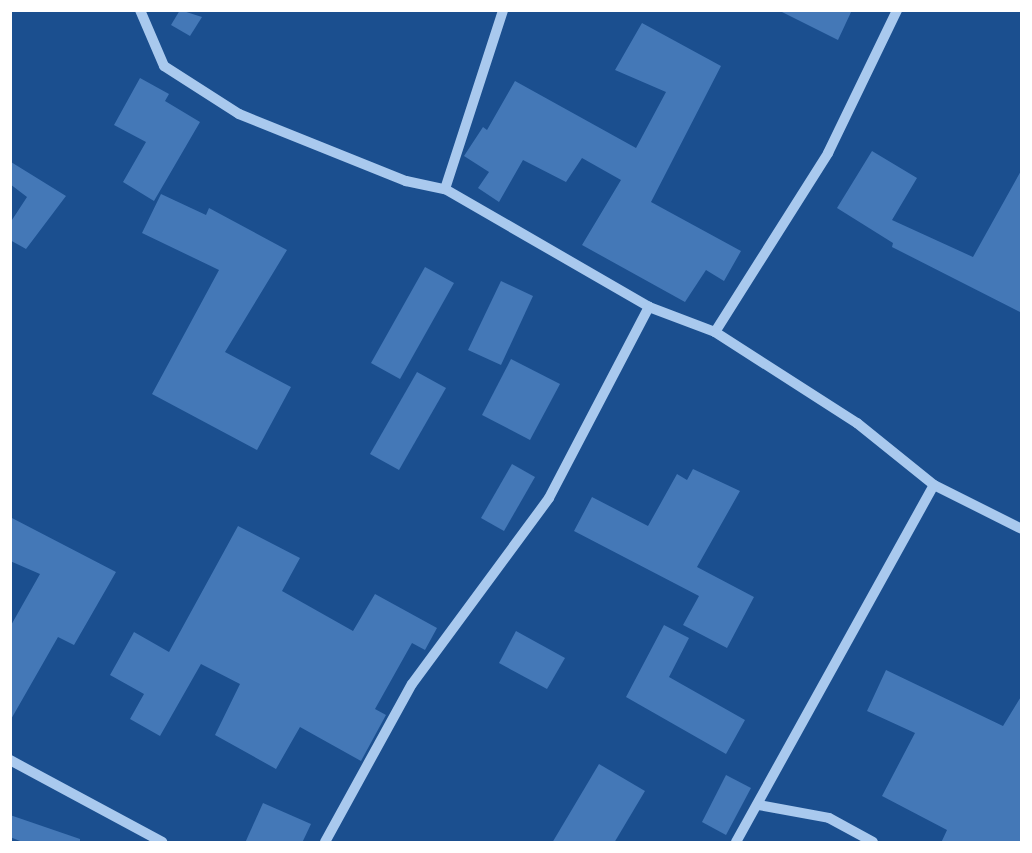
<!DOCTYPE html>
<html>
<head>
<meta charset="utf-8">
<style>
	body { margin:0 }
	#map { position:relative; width:1032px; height:853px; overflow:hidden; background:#1b4f8f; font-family:Poppins,sans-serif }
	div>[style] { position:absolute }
	.building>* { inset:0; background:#4478b7 }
	.minor>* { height:10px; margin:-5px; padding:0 5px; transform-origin:5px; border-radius:5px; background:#a9c9ee }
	span { translate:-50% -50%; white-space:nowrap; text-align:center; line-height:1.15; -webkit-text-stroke:4.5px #1b4f8f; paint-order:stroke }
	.frame { position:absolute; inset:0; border:12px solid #fff; pointer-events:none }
</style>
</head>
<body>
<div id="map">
	<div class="building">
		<div style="clip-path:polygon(180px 10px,202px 17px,190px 36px,171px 25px)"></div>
		<div style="clip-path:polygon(778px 10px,852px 10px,838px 40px)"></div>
		<div style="clip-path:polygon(642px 23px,721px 66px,651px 202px,741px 251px,724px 281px,706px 270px,685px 302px,582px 245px,621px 180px,582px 158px,566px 182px,523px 160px,499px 202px,478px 188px,489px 172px,464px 156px,483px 127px,487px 130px,515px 81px,636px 148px,666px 92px,615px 70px)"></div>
		<div style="clip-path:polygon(140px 78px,169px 94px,165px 101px,200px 122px,154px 201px,123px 182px,146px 142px,114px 125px)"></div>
		<div style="clip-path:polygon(872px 151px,917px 178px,892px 220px,973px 257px,1022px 169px,1022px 313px,892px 247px,893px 243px,837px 208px)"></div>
		<div style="clip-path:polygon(11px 162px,66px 196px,26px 249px,10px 240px,10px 223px,27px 197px,10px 184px)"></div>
		<div style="clip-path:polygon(161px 194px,206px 215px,209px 208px,287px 250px,225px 352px,291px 387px,257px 450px,152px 394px,219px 270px,142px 233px)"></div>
		<div style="clip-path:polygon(425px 267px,454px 283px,400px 379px,371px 363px)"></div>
		<div style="clip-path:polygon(501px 281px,533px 296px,501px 365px,468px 350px)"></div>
		<div style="clip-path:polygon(511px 359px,560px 384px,530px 440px,482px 415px)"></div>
		<div style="clip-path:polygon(417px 372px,446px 388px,399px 470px,370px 454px)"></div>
		<div style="clip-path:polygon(512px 464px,535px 477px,504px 531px,481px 518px)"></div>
		<div style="clip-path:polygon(693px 469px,740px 491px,697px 567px,754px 597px,727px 648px,683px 625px,699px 596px,574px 531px,592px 497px,648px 526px,677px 474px,687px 480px)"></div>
		<div style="clip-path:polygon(10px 517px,116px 572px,74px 645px,58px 637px,10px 721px,10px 627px,40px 574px,10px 561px)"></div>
		<div style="clip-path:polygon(238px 526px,300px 558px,282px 591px,353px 631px,375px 594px,437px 628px,425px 650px,412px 643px,375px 709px,386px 715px,361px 761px,300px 727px,276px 769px,215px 735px,240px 684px,201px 664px,160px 736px,130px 719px,144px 694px,110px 675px,134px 632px,169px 652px)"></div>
		<div style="clip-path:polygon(664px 625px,689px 638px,669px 677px,745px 720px,726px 754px,626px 697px)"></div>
		<div style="clip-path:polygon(516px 631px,565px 658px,547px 689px,499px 663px)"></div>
		<div style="clip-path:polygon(886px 670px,1003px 726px,1022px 695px,1022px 843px,941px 843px,947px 830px,882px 796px,915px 733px,867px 711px)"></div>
		<div style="clip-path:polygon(599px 764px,645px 791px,614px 843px,552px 843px)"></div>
		<div style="clip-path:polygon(726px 775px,751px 788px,726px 835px,702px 822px)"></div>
		<div style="clip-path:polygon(263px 803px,311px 824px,302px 843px,245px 843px)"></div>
		<div style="clip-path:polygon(10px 815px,80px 839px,80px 843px,25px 843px,10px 837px)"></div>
	</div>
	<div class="minor">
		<div style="left:140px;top:10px;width:61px;rotate:66.8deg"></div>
		<div style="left:164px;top:66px;width:89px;rotate:32.6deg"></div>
		<div style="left:239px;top:114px;width:180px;rotate:21.9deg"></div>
		<div style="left:406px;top:181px;width:40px;rotate:12deg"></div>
		<div style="left:445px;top:189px;width:236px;rotate:30deg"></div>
		<div style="left:649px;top:307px;width:71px;rotate:20.7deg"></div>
		<div style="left:715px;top:332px;width:169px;rotate:32.7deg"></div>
		<div style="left:857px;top:423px;width:99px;rotate:38.8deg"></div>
		<div style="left:934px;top:485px;width:98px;rotate:26.6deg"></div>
		<div style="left:445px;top:189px;width:188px;rotate:-72deg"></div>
		<div style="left:715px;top:332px;width:212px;rotate:-57.7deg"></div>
		<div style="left:828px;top:153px;width:159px;rotate:-64.2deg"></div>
		<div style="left:10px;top:760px;width:173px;rotate:28.3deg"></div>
		<div style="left:759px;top:805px;width:71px;rotate:10.5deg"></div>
		<div style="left:829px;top:818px;width:50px;rotate:28.6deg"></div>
		<div style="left:325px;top:842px;width:180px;rotate:-61.2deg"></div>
		<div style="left:412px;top:684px;width:231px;rotate:-53.6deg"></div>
		<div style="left:549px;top:498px;width:216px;rotate:-62.4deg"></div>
		<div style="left:736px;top:842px;width:408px;rotate:-61deg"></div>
	</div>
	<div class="frame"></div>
</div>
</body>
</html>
